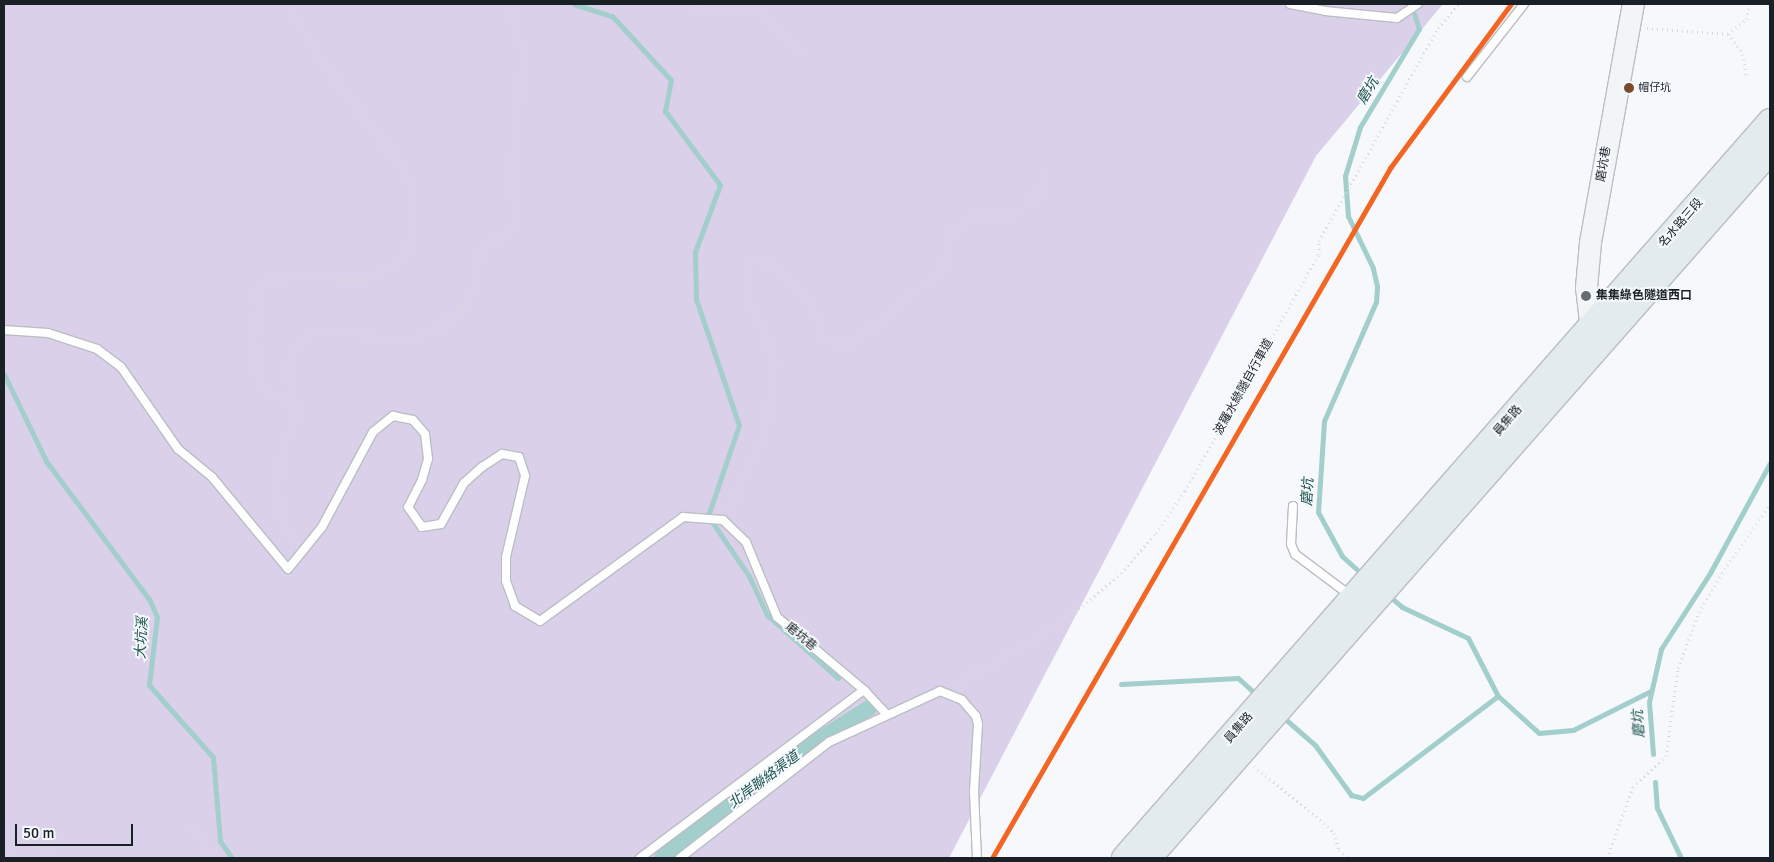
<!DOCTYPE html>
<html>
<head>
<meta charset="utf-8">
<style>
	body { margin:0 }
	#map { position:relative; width:1774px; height:862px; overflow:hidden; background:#f6f8fb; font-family:Signika,"Noto Sans TC",sans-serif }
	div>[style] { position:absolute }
	.forest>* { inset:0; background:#dbd0e9 }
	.stream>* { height:5px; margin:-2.5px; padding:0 2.5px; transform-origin:2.5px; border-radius:2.5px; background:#a2cecb }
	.canal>* { height:16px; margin:-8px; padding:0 8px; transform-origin:8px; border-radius:8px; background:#a2cecb }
	.path>* { height:3px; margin-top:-1.5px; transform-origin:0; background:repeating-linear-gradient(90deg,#d8d9db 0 1px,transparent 0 5px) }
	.roads { filter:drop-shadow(1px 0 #babec3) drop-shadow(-1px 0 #babec3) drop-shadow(0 1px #babec3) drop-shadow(0 -1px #babec3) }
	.lane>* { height:8px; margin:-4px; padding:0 4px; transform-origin:4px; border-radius:4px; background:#fefefe }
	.secondary>* { height:21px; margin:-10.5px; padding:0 10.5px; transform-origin:10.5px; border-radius:10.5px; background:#f2f5f6 }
	.primary>* { height:24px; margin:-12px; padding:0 12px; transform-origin:12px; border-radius:12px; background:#e4ebee }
	.rail-1>* { height:5px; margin:-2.5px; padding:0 2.5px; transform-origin:2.5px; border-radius:2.5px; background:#f26522 }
	.dots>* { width:14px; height:14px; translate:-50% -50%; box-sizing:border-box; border:2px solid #f5f8fc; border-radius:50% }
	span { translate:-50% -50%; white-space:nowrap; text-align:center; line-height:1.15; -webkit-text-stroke:4px #f5f8fc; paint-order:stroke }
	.bus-label { font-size:11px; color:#192026 }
	.left { translate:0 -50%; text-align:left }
	.street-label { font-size:12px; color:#192026 }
	.poi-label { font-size:12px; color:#192026; font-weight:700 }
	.water-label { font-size:14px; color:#1c524e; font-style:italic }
	.frame { position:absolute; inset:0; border:5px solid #192026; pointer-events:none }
	.scale { position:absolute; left:15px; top:824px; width:118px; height:22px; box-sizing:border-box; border:2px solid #192026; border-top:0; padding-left:6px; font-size:15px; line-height:18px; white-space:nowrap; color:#192026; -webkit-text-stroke:4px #f5f8fc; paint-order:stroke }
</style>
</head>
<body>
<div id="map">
	<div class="forest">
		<div style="clip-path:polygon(4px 4px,1443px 4px,1316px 156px,949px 858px,4px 858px)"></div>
	</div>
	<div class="stream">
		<div style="left:574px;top:4px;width:40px;rotate:18deg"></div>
		<div style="left:612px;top:16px;width:87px;rotate:47.3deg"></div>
		<div style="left:671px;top:80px;width:32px;rotate:101deg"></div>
		<div style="left:665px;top:111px;width:92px;rotate:53.4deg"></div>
		<div style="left:720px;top:185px;width:72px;rotate:110.5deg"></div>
		<div style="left:695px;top:252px;width:47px;rotate:88.8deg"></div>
		<div style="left:696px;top:299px;width:133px;rotate:71.2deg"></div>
		<div style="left:739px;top:425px;width:96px;rotate:108.8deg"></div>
		<div style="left:708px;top:516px;width:73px;rotate:55.7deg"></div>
		<div style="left:749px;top:576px;width:43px;rotate:65.2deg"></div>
		<div style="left:767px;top:615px;width:95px;rotate:41.6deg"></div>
		<div style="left:4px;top:374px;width:97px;rotate:64.2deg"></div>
		<div style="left:46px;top:461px;width:172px;rotate:53.3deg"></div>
		<div style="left:149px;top:599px;width:20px;rotate:66deg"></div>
		<div style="left:157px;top:617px;width:68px;rotate:96.7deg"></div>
		<div style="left:149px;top:685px;width:96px;rotate:48.4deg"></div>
		<div style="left:213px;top:757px;width:84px;rotate:85.2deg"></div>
		<div style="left:220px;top:841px;width:21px;rotate:55deg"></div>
		<div style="left:1363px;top:575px;width:28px;rotate:-138deg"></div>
		<div style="left:1342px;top:556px;width:50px;rotate:-118.6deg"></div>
		<div style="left:1318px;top:512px;width:91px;rotate:-86.2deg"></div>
		<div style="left:1324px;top:421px;width:130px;rotate:-66.4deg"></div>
		<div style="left:1376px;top:302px;width:16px;rotate:-86deg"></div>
		<div style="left:1377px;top:286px;width:18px;rotate:-103deg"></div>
		<div style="left:1373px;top:268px;width:58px;rotate:-115.7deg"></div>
		<div style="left:1348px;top:216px;width:40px;rotate:-94.3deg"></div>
		<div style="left:1345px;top:176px;width:51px;rotate:-73deg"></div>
		<div style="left:1360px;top:127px;width:114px;rotate:-59deg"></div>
		<div style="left:1419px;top:29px;width:26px;rotate:-108deg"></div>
		<div style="left:1389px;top:596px;width:17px;rotate:40deg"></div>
		<div style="left:1402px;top:607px;width:73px;rotate:25.2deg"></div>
		<div style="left:1468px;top:638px;width:65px;rotate:62.7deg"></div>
		<div style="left:1498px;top:696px;width:55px;rotate:42.1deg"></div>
		<div style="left:1539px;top:733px;width:34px;rotate:-5deg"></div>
		<div style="left:1573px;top:730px;width:87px;rotate:-26.6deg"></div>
		<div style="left:1121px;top:684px;width:117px;rotate:-2.9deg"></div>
		<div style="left:1238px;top:678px;width:24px;rotate:42deg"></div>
		<div style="left:1284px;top:718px;width:41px;rotate:41.1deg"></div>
		<div style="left:1315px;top:745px;width:62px;rotate:54.2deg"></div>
		<div style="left:1351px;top:795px;width:12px;rotate:14deg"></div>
		<div style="left:1363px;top:798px;width:169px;rotate:-37.1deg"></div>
		<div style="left:1653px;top:754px;width:52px;rotate:-94.4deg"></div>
		<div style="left:1649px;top:702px;width:54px;rotate:-77.2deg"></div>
		<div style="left:1661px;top:649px;width:90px;rotate:-57.2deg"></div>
		<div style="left:1710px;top:573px;width:125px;rotate:-61.4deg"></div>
		<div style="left:1655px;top:782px;width:26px;rotate:86deg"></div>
		<div style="left:1657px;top:808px;width:55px;rotate:64.4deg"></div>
	</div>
	<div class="canal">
		<div style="left:662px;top:858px;width:179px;rotate:-37.5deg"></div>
		<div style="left:804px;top:749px;width:77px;rotate:-32.2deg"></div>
	</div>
	<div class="path">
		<div style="left:287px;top:4px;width:66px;rotate:58.7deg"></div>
		<div style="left:321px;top:60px;width:137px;rotate:52.7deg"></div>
		<div style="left:404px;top:169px;width:20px;rotate:66deg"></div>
		<div style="left:412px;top:187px;width:55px;rotate:92.1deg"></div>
		<div style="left:410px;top:242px;width:26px;rotate:119deg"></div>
		<div style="left:397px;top:265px;width:37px;rotate:158deg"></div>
		<div style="left:363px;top:279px;width:66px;rotate:-177.4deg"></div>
		<div style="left:297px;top:276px;width:28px;rotate:172deg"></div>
		<div style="left:269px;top:280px;width:16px;rotate:137deg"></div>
		<div style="left:257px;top:291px;width:22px;rotate:87deg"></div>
		<div style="left:258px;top:313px;width:25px;rotate:99deg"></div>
		<div style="left:254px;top:338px;width:32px;rotate:85deg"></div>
		<div style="left:257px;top:370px;width:19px;rotate:65deg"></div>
		<div style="left:265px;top:387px;width:15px;rotate:42deg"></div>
		<div style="left:276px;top:397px;width:20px;rotate:24deg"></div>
		<div style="left:692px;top:4px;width:11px;rotate:34deg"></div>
		<div style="left:701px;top:10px;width:59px;rotate:3.9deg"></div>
		<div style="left:760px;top:14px;width:57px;rotate:43.6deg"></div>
		<div style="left:1647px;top:28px;width:81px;rotate:4.2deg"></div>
		<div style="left:1728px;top:34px;width:24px;rotate:-38deg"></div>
		<div style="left:1747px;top:19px;width:15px;rotate:-82deg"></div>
		<div style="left:1728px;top:34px;width:25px;rotate:53deg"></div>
		<div style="left:1743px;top:54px;width:21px;rotate:82deg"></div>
		<div style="left:728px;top:510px;width:81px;rotate:-63.7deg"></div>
		<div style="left:764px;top:437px;width:77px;rotate:-81.8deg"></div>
		<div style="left:775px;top:361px;width:69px;rotate:-112.9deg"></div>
		<div style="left:748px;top:297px;width:30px;rotate:-94deg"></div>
		<div style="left:746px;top:267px;width:9px;rotate:-41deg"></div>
		<div style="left:753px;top:261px;width:19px;rotate:12deg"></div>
		<div style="left:772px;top:265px;width:45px;rotate:42.3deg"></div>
		<div style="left:805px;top:295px;width:49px;rotate:64.5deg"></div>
		<div style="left:826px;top:339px;width:24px;rotate:19deg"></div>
		<div style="left:849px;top:347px;width:123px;rotate:-40.4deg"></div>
		<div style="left:943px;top:267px;width:36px;rotate:-76deg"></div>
		<div style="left:952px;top:232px;width:23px;rotate:-41deg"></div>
		<div style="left:969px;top:217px;width:24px;rotate:-7deg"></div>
		<div style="left:993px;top:214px;width:21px;rotate:5deg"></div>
		<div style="left:1014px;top:216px;width:41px;rotate:-43deg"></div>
		<div style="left:1044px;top:188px;width:22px;rotate:-90deg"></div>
		<div style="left:296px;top:543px;width:33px;rotate:-119deg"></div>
		<div style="left:280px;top:514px;width:29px;rotate:-96deg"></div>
		<div style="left:277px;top:485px;width:33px;rotate:-81deg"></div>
		<div style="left:282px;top:452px;width:40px;rotate:-68deg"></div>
		<div style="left:297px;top:415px;width:47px;rotate:-101.1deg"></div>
		<div style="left:288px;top:369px;width:15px;rotate:-79deg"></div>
		<div style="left:291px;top:354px;width:17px;rotate:-57deg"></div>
		<div style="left:300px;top:340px;width:22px;rotate:-22deg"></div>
		<div style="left:320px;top:332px;width:29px;rotate:-4deg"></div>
		<div style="left:349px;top:330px;width:30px;rotate:17deg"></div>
		<div style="left:378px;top:339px;width:27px;rotate:4deg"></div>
		<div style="left:405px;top:341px;width:38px;rotate:-22deg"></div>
		<div style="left:440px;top:327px;width:33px;rotate:-41deg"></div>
		<div style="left:465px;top:305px;width:25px;rotate:-64deg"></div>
		<div style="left:476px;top:282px;width:29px;rotate:-82deg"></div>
		<div style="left:480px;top:253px;width:47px;rotate:-39.8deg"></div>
		<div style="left:516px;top:223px;width:44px;rotate:-96.5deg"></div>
		<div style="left:511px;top:179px;width:124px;rotate:-84.4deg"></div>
		<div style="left:523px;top:56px;width:54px;rotate:-104deg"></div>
		<div style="left:953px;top:684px;width:72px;rotate:-27.3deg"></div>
		<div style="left:1017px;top:651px;width:80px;rotate:-34.3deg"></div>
		<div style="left:1083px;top:606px;width:50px;rotate:-41deg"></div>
		<div style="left:1121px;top:573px;width:53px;rotate:-48.8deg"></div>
		<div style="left:1156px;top:533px;width:51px;rotate:-55.4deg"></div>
		<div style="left:1185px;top:491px;width:272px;rotate:-60.5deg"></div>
		<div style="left:1319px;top:254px;width:13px;rotate:-90deg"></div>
		<div style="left:1319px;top:241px;width:244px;rotate:-60.8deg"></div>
		<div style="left:1438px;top:28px;width:31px;rotate:-50deg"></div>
		<div style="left:1254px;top:766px;width:90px;rotate:39.2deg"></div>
		<div style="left:1324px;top:823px;width:14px;rotate:45deg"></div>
		<div style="left:1334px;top:833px;width:18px;rotate:74deg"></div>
		<div style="left:1339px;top:850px;width:12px;rotate:42deg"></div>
		<div style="left:192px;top:824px;width:40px;rotate:58deg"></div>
		<div style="left:4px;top:837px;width:13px;rotate:58deg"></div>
		<div style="left:11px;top:848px;width:39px;rotate:-24deg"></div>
		<div style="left:47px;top:832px;width:26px;rotate:86deg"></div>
		<div style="left:1607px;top:858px;width:76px;rotate:-69.9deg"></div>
		<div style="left:1633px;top:787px;width:45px;rotate:-43.2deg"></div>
		<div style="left:1666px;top:756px;width:89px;rotate:-82.2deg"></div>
		<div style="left:1678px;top:668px;width:60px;rotate:-69.4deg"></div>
		<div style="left:1699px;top:612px;width:55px;rotate:-59.2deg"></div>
		<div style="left:1727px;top:565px;width:74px;rotate:-54.4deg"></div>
	</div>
	<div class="roads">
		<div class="lane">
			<div style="left:1290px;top:4px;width:36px;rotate:11deg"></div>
			<div style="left:1325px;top:11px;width:72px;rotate:5.6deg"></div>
			<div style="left:1397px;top:18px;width:25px;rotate:-34deg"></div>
			<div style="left:1467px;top:77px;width:93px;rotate:-52deg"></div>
			<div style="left:4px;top:330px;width:44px;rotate:3.9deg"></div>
			<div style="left:48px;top:333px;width:52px;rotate:18.1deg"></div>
			<div style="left:97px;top:349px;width:30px;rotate:37deg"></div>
			<div style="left:121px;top:367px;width:100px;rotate:55.2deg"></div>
			<div style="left:178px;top:449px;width:44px;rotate:39.5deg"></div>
			<div style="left:212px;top:477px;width:119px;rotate:50.4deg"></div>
			<div style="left:288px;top:569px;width:54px;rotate:-51deg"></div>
			<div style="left:322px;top:527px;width:108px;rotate:-61.8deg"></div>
			<div style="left:373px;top:432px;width:26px;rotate:-39deg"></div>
			<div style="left:393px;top:416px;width:20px;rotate:11deg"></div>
			<div style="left:413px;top:420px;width:18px;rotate:49deg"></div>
			<div style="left:425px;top:434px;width:25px;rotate:83deg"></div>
			<div style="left:428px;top:459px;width:22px;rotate:106deg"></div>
			<div style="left:422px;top:480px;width:30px;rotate:117deg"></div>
			<div style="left:408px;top:507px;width:24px;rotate:55deg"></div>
			<div style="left:422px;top:527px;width:19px;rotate:-9deg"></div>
			<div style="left:441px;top:524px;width:47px;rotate:-60.7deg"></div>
			<div style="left:464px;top:483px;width:24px;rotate:-42deg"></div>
			<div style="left:482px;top:467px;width:24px;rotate:-33deg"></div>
			<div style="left:502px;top:454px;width:17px;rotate:10deg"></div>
			<div style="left:519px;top:457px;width:20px;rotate:72deg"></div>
			<div style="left:525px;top:476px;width:83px;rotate:103.2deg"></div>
			<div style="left:506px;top:557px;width:24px;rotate:90deg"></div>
			<div style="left:506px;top:581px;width:27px;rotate:70deg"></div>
			<div style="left:515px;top:606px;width:29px;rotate:31deg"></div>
			<div style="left:540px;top:621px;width:177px;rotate:-36deg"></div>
			<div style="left:683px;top:517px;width:40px;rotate:4.3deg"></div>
			<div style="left:723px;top:520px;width:32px;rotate:44deg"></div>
			<div style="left:746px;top:542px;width:81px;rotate:67.5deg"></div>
			<div style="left:777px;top:617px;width:114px;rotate:40deg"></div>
			<div style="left:864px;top:690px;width:33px;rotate:47deg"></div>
			<div style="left:1293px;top:506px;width:38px;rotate:93deg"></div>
			<div style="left:1291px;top:544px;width:11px;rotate:68deg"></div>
			<div style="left:1295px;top:554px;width:70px;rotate:36.9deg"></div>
			<div style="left:640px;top:858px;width:280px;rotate:-36.9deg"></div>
			<div style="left:680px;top:858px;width:189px;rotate:-37.9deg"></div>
			<div style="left:829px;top:742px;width:122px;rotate:-24.7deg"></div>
			<div style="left:940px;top:691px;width:24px;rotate:22deg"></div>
			<div style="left:962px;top:700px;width:21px;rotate:49deg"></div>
			<div style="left:976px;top:716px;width:8px;rotate:76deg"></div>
			<div style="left:978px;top:724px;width:68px;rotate:93.4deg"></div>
			<div style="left:974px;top:792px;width:66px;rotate:87.4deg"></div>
		</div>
		<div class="secondary">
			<div style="left:1592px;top:338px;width:51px;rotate:-96.7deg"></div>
			<div style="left:1586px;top:287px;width:45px;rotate:-84.9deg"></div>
			<div style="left:1590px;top:242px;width:242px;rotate:-79.8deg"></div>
		</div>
		<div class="primary">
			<div style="left:1124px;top:858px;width:980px;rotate:-48.76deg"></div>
			<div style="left:1149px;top:858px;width:940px;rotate:-48.67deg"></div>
		</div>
	</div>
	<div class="rail-1">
		<div style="left:992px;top:858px;width:797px;rotate:-60.02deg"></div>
		<div style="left:1390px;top:168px;width:204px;rotate:-53.6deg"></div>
	</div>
	<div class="dots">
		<div style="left:1629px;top:88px;background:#7a4b2a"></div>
		<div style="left:1586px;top:296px;background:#666c71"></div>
	</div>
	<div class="bus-label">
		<span class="left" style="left:1638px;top:88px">帽仔坑</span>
	</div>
	<div class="street-label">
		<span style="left:1604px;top:164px;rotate:-80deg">磨坑巷</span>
		<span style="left:1681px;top:223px;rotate:-49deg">名水路三段</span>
		<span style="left:1244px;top:387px;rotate:-61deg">波羅水綠隧自行車道</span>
		<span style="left:1508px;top:421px;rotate:-49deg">員集路</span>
		<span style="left:801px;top:637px;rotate:40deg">磨坑巷</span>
		<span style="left:1239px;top:728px;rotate:-49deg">員集路</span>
	</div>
	<div class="poi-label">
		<span class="left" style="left:1596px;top:296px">集集綠色隧道西口</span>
	</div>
	<div class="water-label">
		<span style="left:1368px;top:91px;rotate:-59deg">磨坑</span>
		<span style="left:1308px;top:492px;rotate:-87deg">磨坑</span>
		<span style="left:142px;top:638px;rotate:-87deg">大坑溪</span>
		<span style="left:1639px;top:724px;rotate:-94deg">磨坑</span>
		<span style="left:764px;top:780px;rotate:-37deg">北岸聯絡渠道</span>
	</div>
	<div class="frame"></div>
	<div class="scale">50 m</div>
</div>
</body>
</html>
